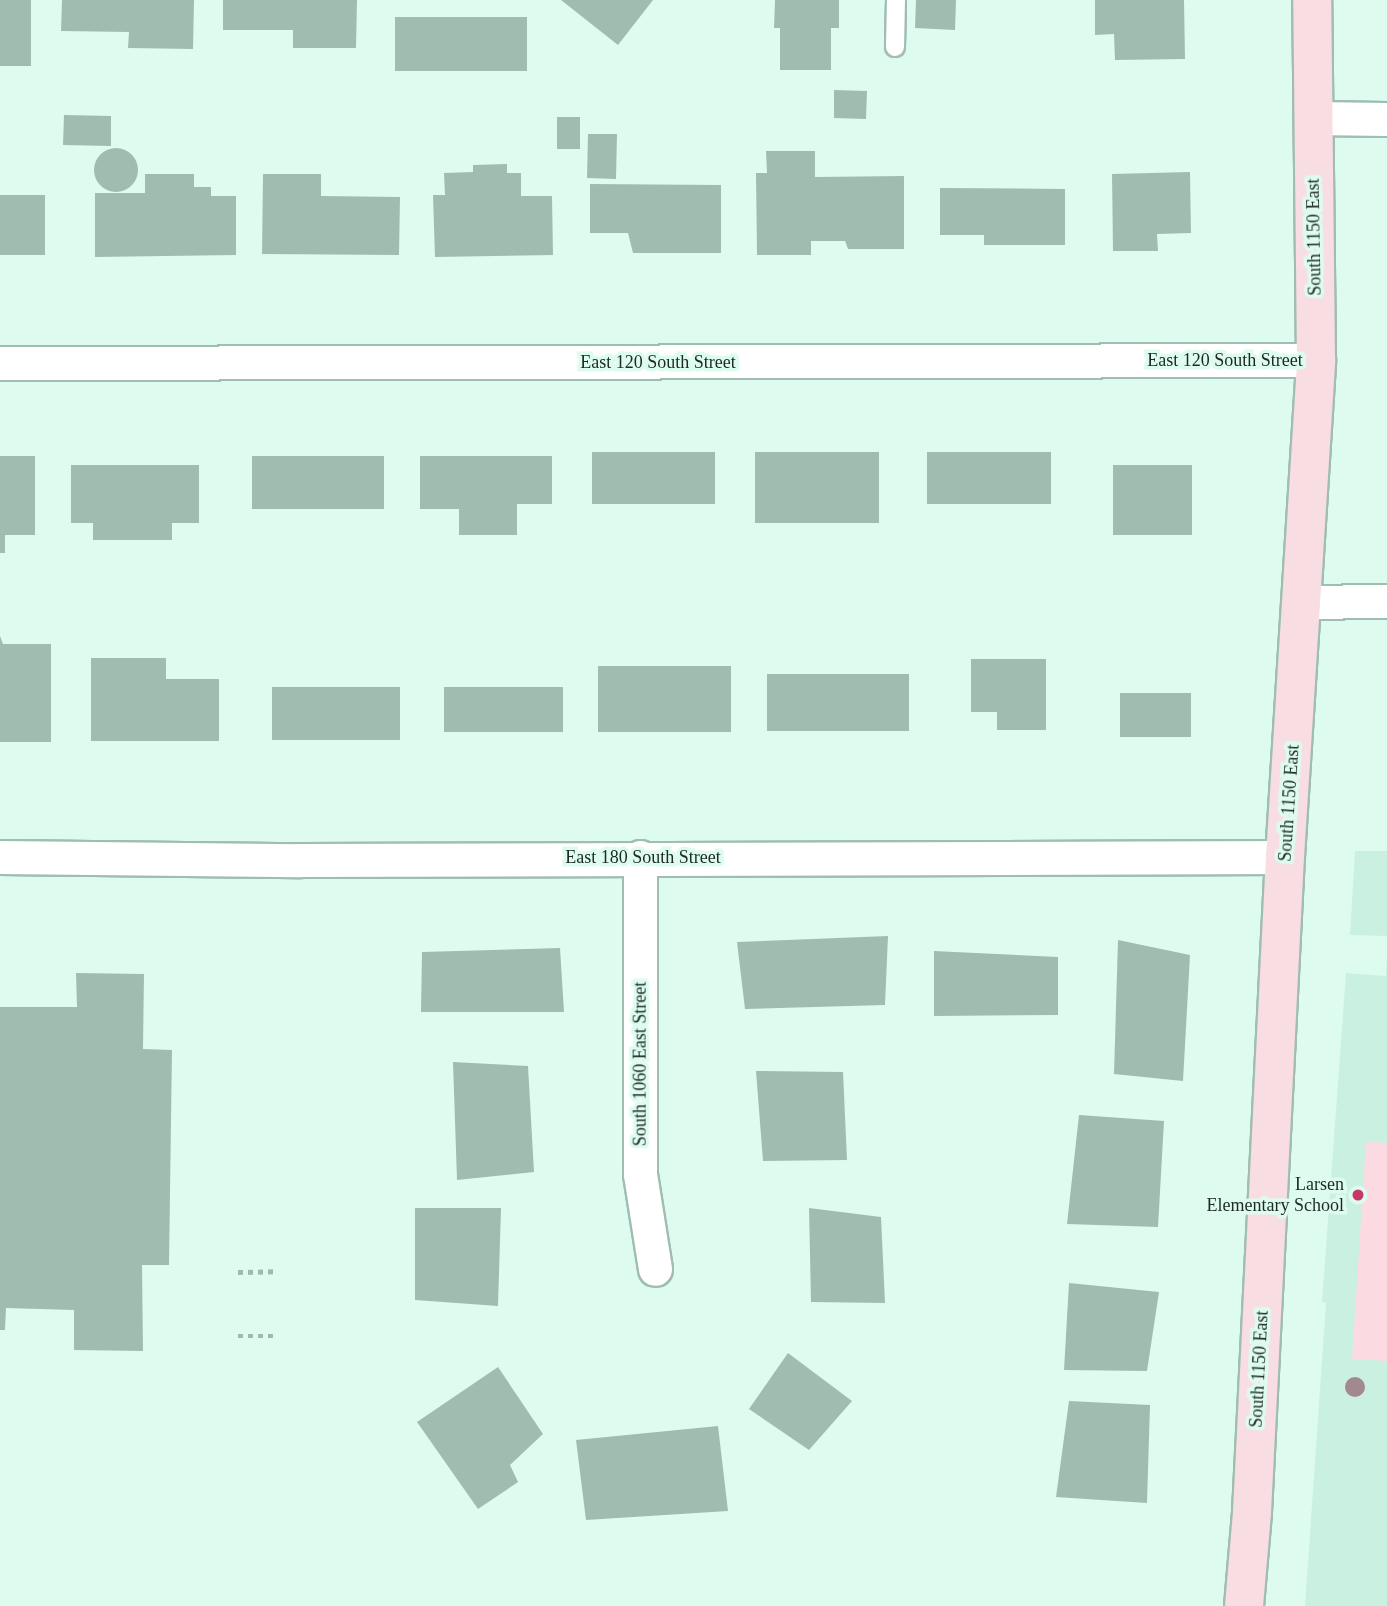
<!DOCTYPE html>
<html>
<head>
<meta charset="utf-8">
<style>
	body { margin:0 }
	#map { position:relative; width:1387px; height:1606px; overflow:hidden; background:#ddfcef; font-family:"Times New Roman",serif }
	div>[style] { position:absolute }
	.built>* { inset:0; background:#c9f0e0 }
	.green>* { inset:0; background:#fcdae1 }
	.building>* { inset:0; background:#9fbcb0 }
	.round { border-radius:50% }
	.path>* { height:4.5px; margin-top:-2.25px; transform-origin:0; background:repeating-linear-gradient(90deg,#a0b9ae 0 5px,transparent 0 10px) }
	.roads { filter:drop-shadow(2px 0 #a0bdb1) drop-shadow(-2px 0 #a0bdb1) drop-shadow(0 2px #a0bdb1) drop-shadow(0 -2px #a0bdb1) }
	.lane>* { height:18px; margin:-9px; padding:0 9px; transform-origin:9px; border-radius:9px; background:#fff }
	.street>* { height:33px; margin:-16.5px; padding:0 16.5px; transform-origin:16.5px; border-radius:16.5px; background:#fff }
	.secondary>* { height:38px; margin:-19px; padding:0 19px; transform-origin:19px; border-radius:19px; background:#f8dde3 }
	.trees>* { width:20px; height:20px; margin:-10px; border-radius:50%; background:#a2888f }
	.dots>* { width:19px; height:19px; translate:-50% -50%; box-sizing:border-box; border:4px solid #ddfcef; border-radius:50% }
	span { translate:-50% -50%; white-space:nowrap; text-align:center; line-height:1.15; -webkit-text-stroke:7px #ddfcef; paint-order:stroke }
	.street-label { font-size:18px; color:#1d2924 }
	.poi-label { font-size:18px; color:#1d2924 }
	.right { translate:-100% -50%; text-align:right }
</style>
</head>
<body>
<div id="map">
	<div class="built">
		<div style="clip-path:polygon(1355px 851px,1387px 851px,1387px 936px,1350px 935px)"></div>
		<div style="clip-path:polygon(1387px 957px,1387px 1606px,1305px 1606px,1326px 1303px,1322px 1302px,1346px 973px,1386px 976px)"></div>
	</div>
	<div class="green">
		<div style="clip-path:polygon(1366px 1142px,1387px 1143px,1387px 1361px,1352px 1359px)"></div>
	</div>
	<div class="building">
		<div style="clip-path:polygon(0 0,31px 0,31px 66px,0 66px)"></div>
		<div style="clip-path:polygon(62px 0,194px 0,193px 49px,128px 48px,129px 32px,61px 31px)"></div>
		<div style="clip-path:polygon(223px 0,357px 0,356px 48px,293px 48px,293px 30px,223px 30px)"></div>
		<div style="clip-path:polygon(561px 0,653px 0,618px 45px)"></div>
		<div style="clip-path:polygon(775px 0,839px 0,839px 28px,831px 28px,831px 70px,780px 70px,780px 28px,774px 28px)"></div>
		<div style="clip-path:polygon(916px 0,956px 0,955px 30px,915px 28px)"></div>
		<div style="clip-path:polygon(1095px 0,1184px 0,1185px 59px,1115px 60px,1114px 34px,1095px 35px)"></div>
		<div style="clip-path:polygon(395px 17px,527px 17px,527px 71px,395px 71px)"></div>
		<div style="clip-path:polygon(834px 90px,867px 91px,866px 119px,834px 118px)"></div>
		<div style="clip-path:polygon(64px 115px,111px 116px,111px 146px,63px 145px)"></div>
		<div style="clip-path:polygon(557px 117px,580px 117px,580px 149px,557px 149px)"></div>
		<div style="clip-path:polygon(588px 134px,617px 134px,616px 179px,587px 178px)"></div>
		<div class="round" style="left:94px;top:148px;width:44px;height:44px"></div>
		<div style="clip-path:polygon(766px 151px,815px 151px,815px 177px,904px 176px,904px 249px,848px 249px,845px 241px,811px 241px,811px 255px,757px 255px,756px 173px,767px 173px)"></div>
		<div style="clip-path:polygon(507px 164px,507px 173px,521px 173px,521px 196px,552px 196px,553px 255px,435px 257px,433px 195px,445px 195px,444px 173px,473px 172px,473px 165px)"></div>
		<div style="clip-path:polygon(1190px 172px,1191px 233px,1157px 234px,1158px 251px,1113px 251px,1112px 174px)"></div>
		<div style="clip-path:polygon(145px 174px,194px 174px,194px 187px,211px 187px,211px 196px,236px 196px,236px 255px,95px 257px,95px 193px,145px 193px)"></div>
		<div style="clip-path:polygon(263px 174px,321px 174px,321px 196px,400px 197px,399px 255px,262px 254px)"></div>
		<div style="clip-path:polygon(590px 184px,721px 185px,721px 253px,633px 253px,628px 233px,590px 233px)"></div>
		<div style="clip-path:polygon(940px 188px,1065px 189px,1065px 245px,984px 245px,984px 235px,940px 235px)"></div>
		<div style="clip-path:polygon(0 195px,45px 195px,45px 255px,0 255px)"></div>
		<div style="clip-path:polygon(592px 452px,715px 452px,715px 504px,592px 504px)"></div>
		<div style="clip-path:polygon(755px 452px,879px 452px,879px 523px,755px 523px)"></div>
		<div style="clip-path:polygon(927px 452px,1051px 452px,1051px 504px,927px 504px)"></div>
		<div style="clip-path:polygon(0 456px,35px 456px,35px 535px,5px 535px,5px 553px,0 553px)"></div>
		<div style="clip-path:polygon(252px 456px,384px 456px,384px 509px,252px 509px)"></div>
		<div style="clip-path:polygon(420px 456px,552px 456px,552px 504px,517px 504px,517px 535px,459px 535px,459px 509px,420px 509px)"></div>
		<div style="clip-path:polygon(71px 465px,199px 465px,199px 523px,172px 523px,172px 540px,93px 540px,93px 523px,71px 523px)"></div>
		<div style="clip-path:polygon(1113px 465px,1192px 465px,1192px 535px,1113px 535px)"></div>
		<div style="clip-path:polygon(0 636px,3px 644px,51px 644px,51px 742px,0 742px)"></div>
		<div style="clip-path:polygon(91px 658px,166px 658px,166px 679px,219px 679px,219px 741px,91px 741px)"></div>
		<div style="clip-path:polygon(971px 659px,1046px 659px,1046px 730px,997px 730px,997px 712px,971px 712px)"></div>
		<div style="clip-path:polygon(598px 666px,731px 666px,731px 732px,598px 732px)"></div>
		<div style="clip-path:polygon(767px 674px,909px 674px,909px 731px,767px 731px)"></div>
		<div style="clip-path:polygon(272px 687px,400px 687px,400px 740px,272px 740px)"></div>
		<div style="clip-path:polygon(444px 687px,563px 687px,563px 732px,444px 732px)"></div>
		<div style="clip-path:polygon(1120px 693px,1191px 693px,1191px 737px,1120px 737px)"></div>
		<div style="clip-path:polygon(888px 936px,885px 1005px,745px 1009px,737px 942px)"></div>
		<div style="clip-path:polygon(1118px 940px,1190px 955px,1183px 1081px,1114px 1074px)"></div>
		<div style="clip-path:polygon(560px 948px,564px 1012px,421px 1012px,422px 952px)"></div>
		<div style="clip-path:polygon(934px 951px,1058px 957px,1058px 1015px,934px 1016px)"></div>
		<div style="clip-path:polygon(76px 973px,144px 974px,143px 1049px,172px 1050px,169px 1265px,142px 1265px,143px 1351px,74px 1350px,74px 1310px,6px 1308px,5px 1330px,0 1330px,0 1007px,77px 1007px)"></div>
		<div style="clip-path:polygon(453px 1062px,528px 1066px,534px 1172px,457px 1180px)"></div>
		<div style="clip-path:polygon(756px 1071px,843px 1072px,847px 1160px,763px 1161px)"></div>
		<div style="clip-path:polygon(1079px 1115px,1164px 1121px,1158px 1227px,1067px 1224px)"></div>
		<div style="clip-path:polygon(415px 1208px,501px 1208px,498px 1306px,415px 1300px)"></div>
		<div style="clip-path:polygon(809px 1208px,881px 1217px,885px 1303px,811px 1302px)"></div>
		<div style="clip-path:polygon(1069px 1283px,1159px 1292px,1147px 1371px,1064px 1370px)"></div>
		<div style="clip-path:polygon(788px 1353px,852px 1401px,809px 1450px,749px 1409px)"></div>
		<div style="clip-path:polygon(498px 1367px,543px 1434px,510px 1465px,518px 1482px,478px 1509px,417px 1422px)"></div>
		<div style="clip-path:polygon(1069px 1401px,1150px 1405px,1147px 1503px,1056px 1497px)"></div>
		<div style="clip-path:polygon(718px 1426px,728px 1511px,586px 1520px,576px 1440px)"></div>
	</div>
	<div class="path">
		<div style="left:238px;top:1272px;width:39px;rotate:-1deg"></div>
		<div style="left:238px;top:1336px;width:40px"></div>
	</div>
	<div class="roads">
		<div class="lane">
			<div style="left:895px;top:47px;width:47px;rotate:-88.8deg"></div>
		</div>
		<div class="street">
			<div style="left:1313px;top:118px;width:74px;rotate:0.8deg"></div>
			<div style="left:0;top:363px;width:1316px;rotate:-0.13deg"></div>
			<div style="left:1303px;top:602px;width:84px;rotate:-0.7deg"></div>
			<div style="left:0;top:857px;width:300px;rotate:0.6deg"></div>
			<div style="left:300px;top:860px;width:985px;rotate:-0.17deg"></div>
			<div style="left:640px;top:857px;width:317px;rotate:90deg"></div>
			<div style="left:640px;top:1174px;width:96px;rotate:81deg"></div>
		</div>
		<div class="secondary">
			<div style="left:1244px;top:1606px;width:94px;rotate:-85.1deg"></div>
			<div style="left:1252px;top:1512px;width:656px;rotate:-87.12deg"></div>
			<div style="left:1285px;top:857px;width:498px;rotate:-86.4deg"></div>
			<div style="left:1316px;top:360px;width:360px;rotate:-90.6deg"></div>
		</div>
	</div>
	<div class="trees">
		<div style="left:1355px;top:1387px"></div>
	</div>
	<div class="dots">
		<div style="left:1358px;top:1195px;background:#c53869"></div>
	</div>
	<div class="street-label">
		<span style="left:1314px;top:237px;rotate:-91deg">South 1150 East</span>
		<span style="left:1225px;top:360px">East 120 South Street</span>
		<span style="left:658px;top:362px">East 120 South Street</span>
		<span style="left:1289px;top:803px;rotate:-86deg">South 1150 East</span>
		<span style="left:643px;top:857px">East 180 South Street</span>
		<span style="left:640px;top:1064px;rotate:-90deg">South 1060 East Street</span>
		<span style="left:1259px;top:1369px;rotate:-87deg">South 1150 East</span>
	</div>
	<div class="poi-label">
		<span class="right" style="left:1344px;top:1195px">Larsen<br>Elementary School</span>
	</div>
</div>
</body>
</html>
